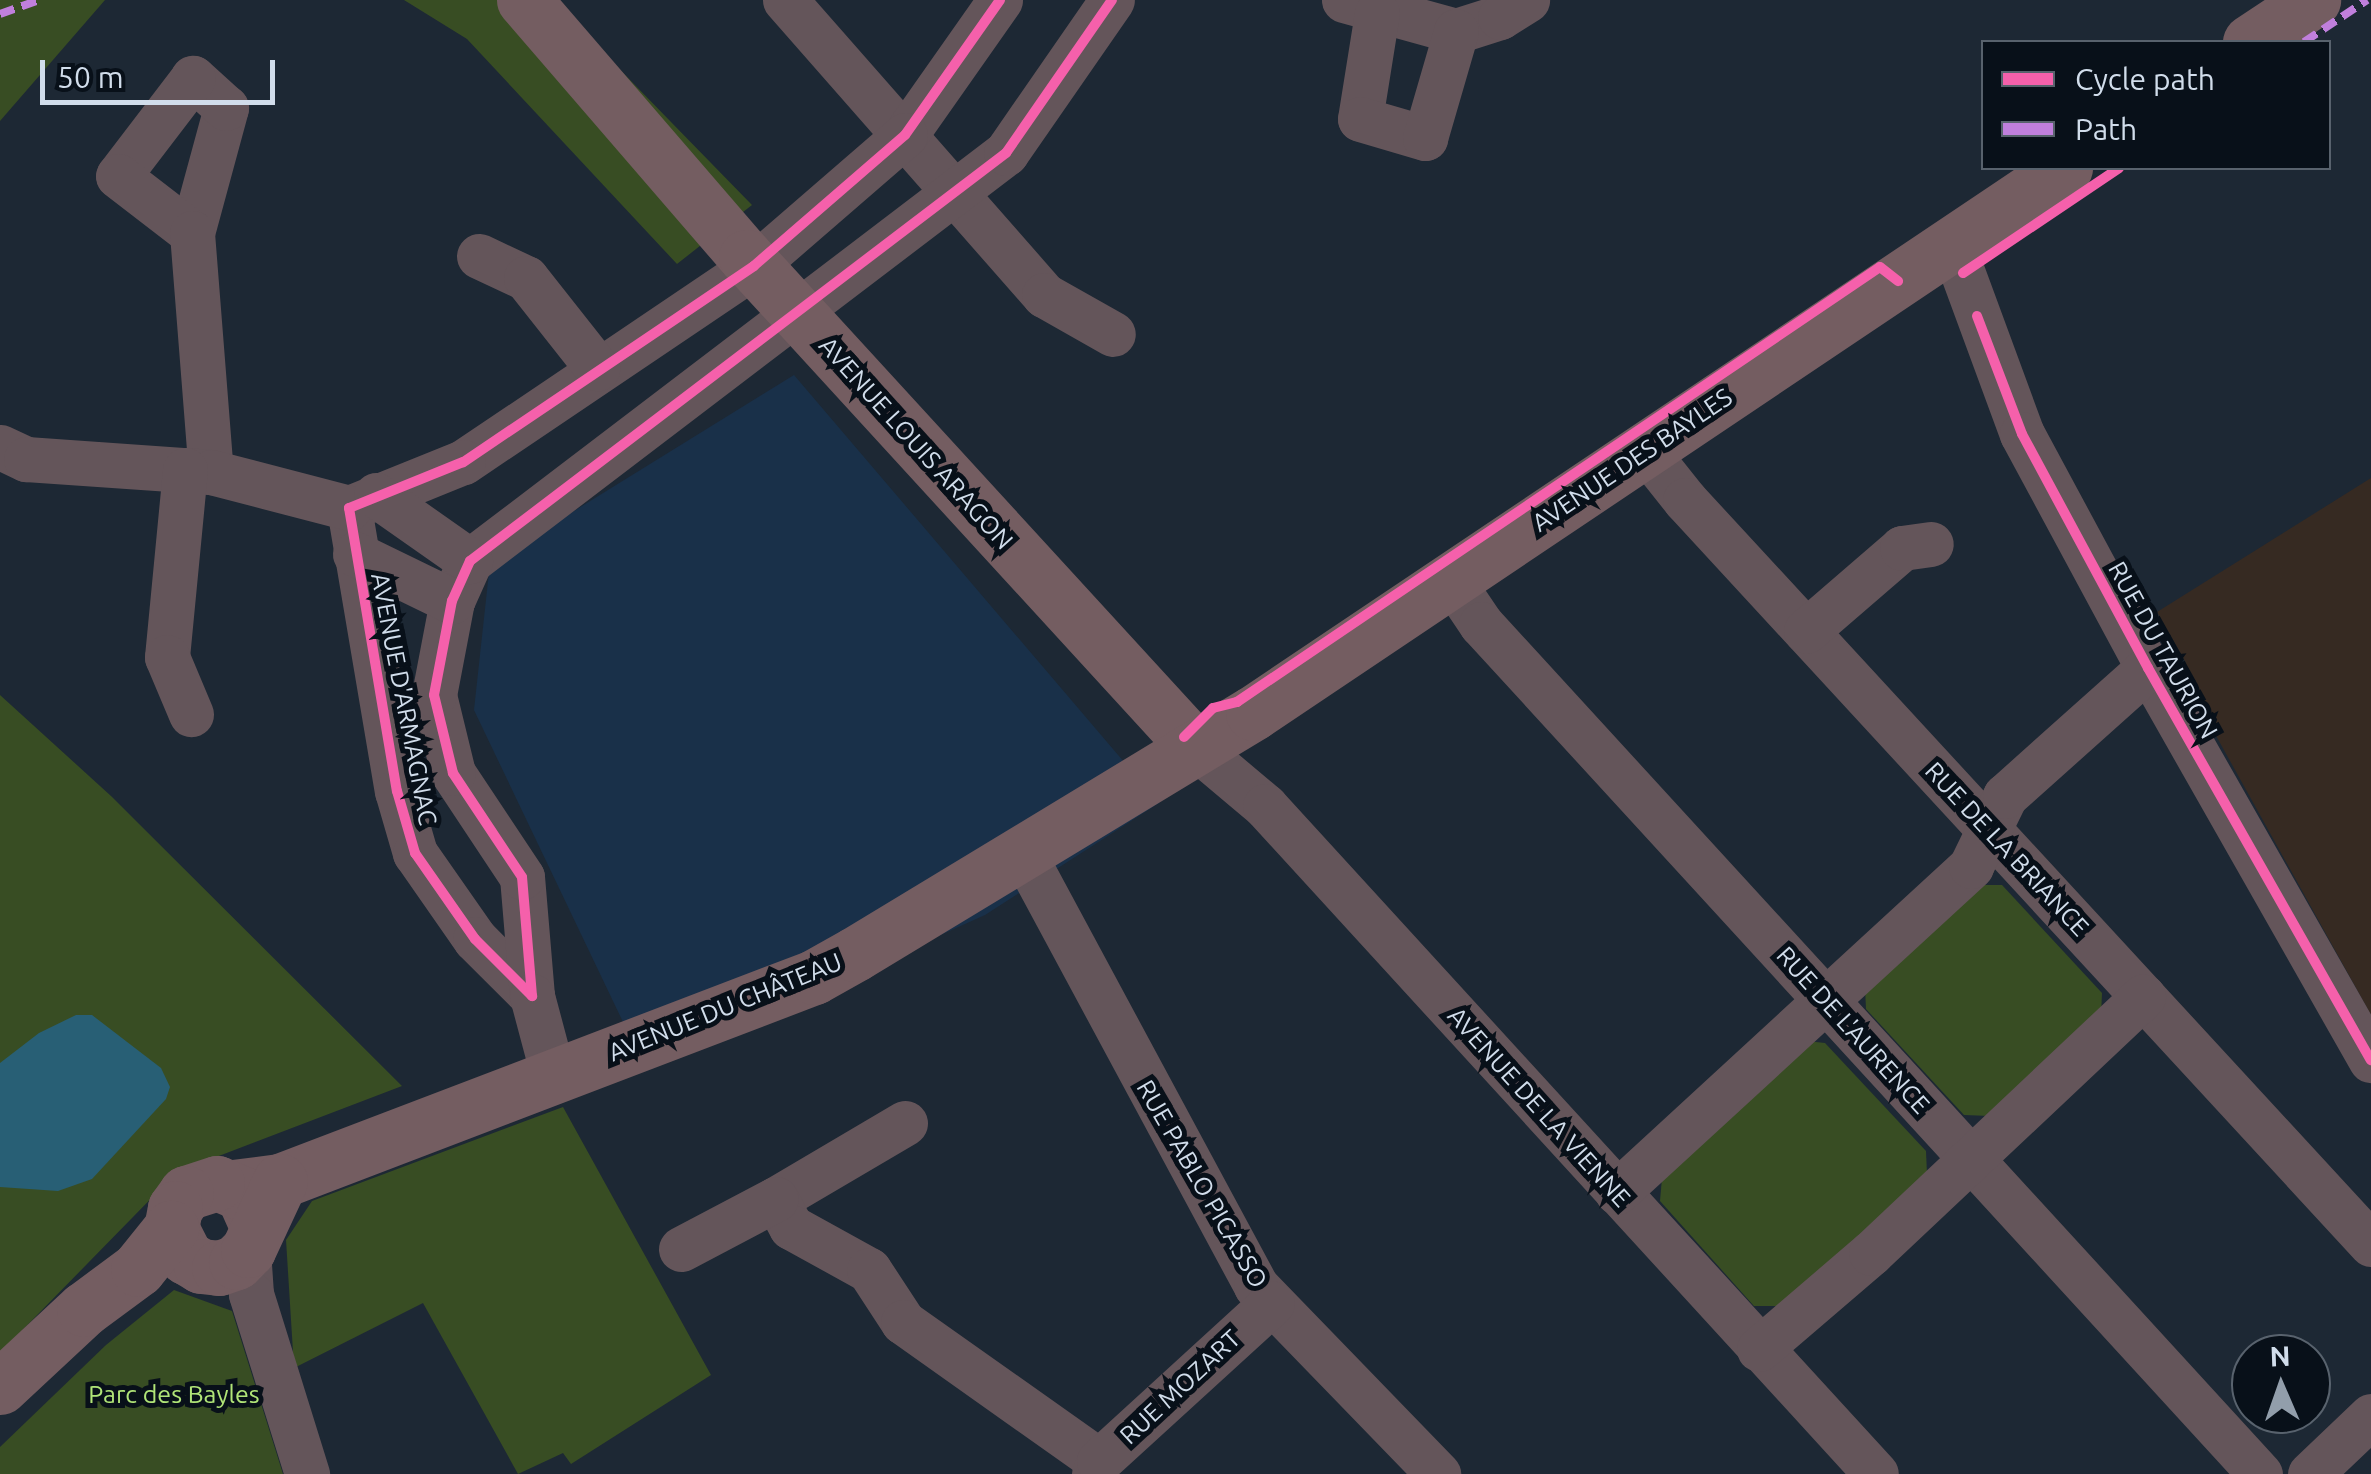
<!DOCTYPE html>
<html>
<head>
<meta charset="utf-8">
<style>
	body { margin:0 }
	#map { position:relative; width:2371px; height:1474px; overflow:hidden; background:#1d2834; font-family:Ubuntu,sans-serif }
	div>[style] { position:absolute }
	.built>* { inset:0; background:#193049 }
	.education>* { inset:0; background:#362a22 }
	.green>* { inset:0; background:#384d23 }
	.water>* { inset:0; background:#285f75 }
	.minor>* { height:45px; margin:-22.5px; padding:0 22.5px; transform-origin:22.5px; border-radius:22.5px; background:#64555a }
	.major>* { height:55px; margin:-27.5px; padding:0 27.5px; transform-origin:27.5px; border-radius:27.5px; background:#745d61 }
	.quiet>* { height:8px; margin-top:-4px; transform-origin:0; background:repeating-linear-gradient(90deg,#c07fdc 0 15px,transparent 0 23px) }
	.cycleway>* { height:10px; margin:-5px; padding:0 5px; transform-origin:5px; border-radius:5px; background:#f560ab }
	span { translate:-50% -50%; white-space:nowrap; text-align:center; line-height:1.15; -webkit-text-stroke:10px #081019; paint-order:stroke }
	.street-label { font-size:25px; color:#d1ddeb }
	.park-label { font-size:25px; color:#b1e578 }
	.legend { position:absolute; left:1981px; top:40px; width:350px; height:130px; box-sizing:border-box; background:#081019; border:2px solid #58626d; margin:0; padding:12px 18px; list-style:none; font-size:30px; color:#d1ddeb }
	.legend li { display:flex; align-items:center; gap:20px; height:50px }
	.legend b { width:50px; border:2px solid #58626d }
	.north { position:absolute; left:2231px; top:1334px; width:100px; height:100px; box-sizing:border-box; background:#081019; border:2px solid #58626d; border-radius:50%; rotate:358deg; font-size:28px; font-weight:700; line-height:40px; text-align:center; color:#d1ddeb }
	.north::after { content:''; display:block; margin:auto; width:35px; height:45px; background:#929eab; clip-path:polygon(50% 0,100% 100%,50% 72%,0 100%) }
	.scale { position:absolute; left:40px; top:60px; width:235px; height:45px; box-sizing:border-box; border:5px solid #d1ddeb; border-top:0; padding-left:12px; font-size:30px; line-height:35px; white-space:nowrap; color:#d1ddeb; -webkit-text-stroke:8px #081019; paint-order:stroke }
</style>
</head>
<body>
<div id="map">
	<div class="built">
		<div style="clip-path:polygon(794px 375px,1159px 803px,985px 915px,645px 1068px,474px 710px,490px 563px)"></div>
	</div>
	<div class="education">
		<div style="clip-path:polygon(2371px 478px,2371px 1015px,2179px 669px,2186px 663px,2157px 612px)"></div>
	</div>
	<div class="green">
		<div style="clip-path:polygon(0 0,105px 0,0 121px)"></div>
		<div style="clip-path:polygon(404px 0,552px 0,752px 205px,677px 264px,467px 39px)"></div>
		<div style="clip-path:polygon(0 695px,111px 796px,402px 1086px,177px 1172px,0 1353px)"></div>
		<div style="clip-path:polygon(1979px 885px,2002px 885px,2102px 993px,2101px 1016px,1990px 1116px,1964px 1115px,1866px 1009px,1865px 988px)"></div>
		<div style="clip-path:polygon(1807px 1041px,1825px 1043px,1926px 1151px,1927px 1174px,1782px 1306px,1754px 1306px,1660px 1201px,1662px 1178px)"></div>
		<div style="clip-path:polygon(563px 1107px,711px 1375px,571px 1464px,563px 1453px,518px 1474px,423px 1303px,294px 1368px,286px 1240px,312px 1201px)"></div>
		<div style="clip-path:polygon(174px 1290px,232px 1311px,283px 1474px,0 1474px,0 1447px,106px 1345px)"></div>
	</div>
	<div class="water">
		<div style="clip-path:polygon(76px 1015px,92px 1015px,161px 1068px,170px 1087px,166px 1099px,92px 1179px,58px 1191px,0 1187px,0 1063px,39px 1033px)"></div>
	</div>
	<div class="minor">
		<div style="left:785px;top:0;width:393px;rotate:48.7deg"></div>
		<div style="left:1044px;top:295px;width:79px;rotate:29.5deg"></div>
		<div style="left:1000px;top:0;width:165px;rotate:125.1deg"></div>
		<div style="left:905px;top:135px;width:200px;rotate:139.1deg"></div>
		<div style="left:754px;top:266px;width:351px;rotate:146deg"></div>
		<div style="left:463px;top:462px;width:123px;rotate:158deg"></div>
		<div style="left:349px;top:508px;width:287px;rotate:80.4deg"></div>
		<div style="left:397px;top:791px;width:65px;rotate:73.8deg"></div>
		<div style="left:415px;top:853px;width:105px;rotate:55.1deg"></div>
		<div style="left:475px;top:939px;width:81px;rotate:45deg"></div>
		<div style="left:532px;top:996px;width:119px;rotate:-94.8deg"></div>
		<div style="left:522px;top:877px;width:125px;rotate:-123.6deg"></div>
		<div style="left:453px;top:773px;width:80px;rotate:-103.7deg"></div>
		<div style="left:434px;top:695px;width:96px;rotate:-79.2deg"></div>
		<div style="left:452px;top:601px;width:44px;rotate:-65.8deg"></div>
		<div style="left:470px;top:561px;width:674px;rotate:-37.28deg"></div>
		<div style="left:1006px;top:153px;width:186px;rotate:-55.3deg"></div>
		<div style="left:1344px;top:0;width:116px;rotate:15.5deg"></div>
		<div style="left:1456px;top:31px;width:46px;rotate:-17.7deg"></div>
		<div style="left:1500px;top:17px;width:32px;rotate:-32deg"></div>
		<div style="left:1377px;top:13px;width:107px;rotate:99.1deg"></div>
		<div style="left:1360px;top:119px;width:68px;rotate:16.3deg"></div>
		<div style="left:1425px;top:138px;width:111px;rotate:-73.8deg"></div>
		<div style="left:192px;top:233px;width:130px;rotate:-74.8deg"></div>
		<div style="left:226px;top:108px;width:45px;rotate:-137.7deg"></div>
		<div style="left:193px;top:78px;width:123px;rotate:127.4deg"></div>
		<div style="left:118px;top:176px;width:93px;rotate:37.6deg"></div>
		<div style="left:192px;top:233px;width:240px;rotate:85.5deg"></div>
		<div style="left:1952px;top:244px;width:202px;rotate:69.8deg"></div>
		<div style="left:2022px;top:434px;width:266px;rotate:61.7deg"></div>
		<div style="left:2148px;top:668px;width:451px;rotate:60.4deg"></div>
		<div style="left:479px;top:256px;width:52px;rotate:25.1deg"></div>
		<div style="left:526px;top:278px;width:115px;rotate:51.7deg"></div>
		<div style="left:0;top:447px;width:29px;rotate:25deg"></div>
		<div style="left:26px;top:459px;width:185px;rotate:4deg"></div>
		<div style="left:211px;top:472px;width:143px;rotate:14.6deg"></div>
		<div style="left:1646px;top:451px;width:63px;rotate:51.5deg"></div>
		<div style="left:1685px;top:500px;width:1012px;rotate:47.32deg"></div>
		<div style="left:185px;top:470px;width:188px;rotate:95.5deg"></div>
		<div style="left:167px;top:657px;width:62px;rotate:67.2deg"></div>
		<div style="left:376px;top:495px;width:115px;rotate:35.1deg"></div>
		<div style="left:355px;top:554px;width:108px;rotate:25.9deg"></div>
		<div style="left:1452px;top:581px;width:52px;rotate:56deg"></div>
		<div style="left:1481px;top:624px;width:1153px;rotate:47.5deg"></div>
		<div style="left:1806px;top:631px;width:127px;rotate:-40.8deg"></div>
		<div style="left:1902px;top:548px;width:29px;rotate:-8deg"></div>
		<div style="left:1195px;top:747px;width:92px;rotate:40.1deg"></div>
		<div style="left:1265px;top:806px;width:905px;rotate:47.55deg"></div>
		<div style="left:1023px;top:853px;width:492px;rotate:61.7deg"></div>
		<div style="left:1256px;top:1286px;width:262px;rotate:45.9deg"></div>
		<div style="left:532px;top:996px;width:82px;rotate:75.1deg"></div>
		<div style="left:905px;top:1123px;width:150px;rotate:149.5deg"></div>
		<div style="left:776px;top:1199px;width:32px;rotate:62deg"></div>
		<div style="left:791px;top:1227px;width:89px;rotate:28.9deg"></div>
		<div style="left:869px;top:1270px;width:62px;rotate:56.8deg"></div>
		<div style="left:903px;top:1322px;width:240px;rotate:35.3deg"></div>
		<div style="left:1617px;top:1192px;width:481px;rotate:-42.6deg"></div>
		<div style="left:1971px;top:866px;width:78px;rotate:-64.1deg"></div>
		<div style="left:2005px;top:796px;width:192px;rotate:-41.8deg"></div>
		<div style="left:681px;top:1249px;width:107px;rotate:-27.8deg"></div>
		<div style="left:248px;top:1250px;width:44px;rotate:86.1deg"></div>
		<div style="left:251px;top:1294px;width:189px;rotate:72.7deg"></div>
		<div style="left:1759px;top:1349px;width:148px;rotate:-40.6deg"></div>
		<div style="left:1871px;top:1253px;width:374px;rotate:-43.3deg"></div>
		<div style="left:1094px;top:1474px;width:14px;rotate:-69deg"></div>
		<div style="left:1099px;top:1461px;width:234px;rotate:-42.4deg"></div>
		<div style="left:2310px;top:1474px;width:84px;rotate:-43.6deg"></div>
	</div>
	<div class="major">
		<div style="left:524px;top:0;width:340px;rotate:49.2deg"></div>
		<div style="left:746px;top:257px;width:665px;rotate:47.5deg"></div>
		<div style="left:2250px;top:42px;width:76px;rotate:-33.7deg"></div>
		<div style="left:233px;top:1187px;width:47px;rotate:-7.3deg"></div>
		<div style="left:280px;top:1181px;width:572px;rotate:-20.91deg"></div>
		<div style="left:814px;top:977px;width:47px;rotate:-29.3deg"></div>
		<div style="left:855px;top:954px;width:465px;rotate:-31.2deg"></div>
		<div style="left:1253px;top:713px;width:978px;rotate:-33.87deg"></div>
		<div style="left:257px;top:1226px;width:35px;rotate:-114deg"></div>
		<div style="left:243px;top:1194px;width:28px;rotate:-157deg"></div>
		<div style="left:217px;top:1183px;width:33px;rotate:162deg"></div>
		<div style="left:186px;top:1193px;width:19px;rotate:126deg"></div>
		<div style="left:175px;top:1208px;width:20px;rotate:101deg"></div>
		<div style="left:171px;top:1228px;width:33px;rotate:63deg"></div>
		<div style="left:186px;top:1257px;width:17px;rotate:31deg"></div>
		<div style="left:201px;top:1266px;width:18px;rotate:6deg"></div>
		<div style="left:219px;top:1268px;width:18px;rotate:-19deg"></div>
		<div style="left:236px;top:1262px;width:17px;rotate:-45deg"></div>
		<div style="left:248px;top:1250px;width:76px;rotate:-65.1deg"></div>
		<div style="left:0;top:1387px;width:115px;rotate:-42.9deg"></div>
		<div style="left:84px;top:1309px;width:67px;rotate:-36.5deg"></div>
		<div style="left:138px;top:1269px;width:53px;rotate:-51.2deg"></div>
	</div>
	<div class="quiet">
		<div style="left:0;top:14px;width:41px;rotate:-19.7deg"></div>
		<div style="left:2304px;top:42px;width:76px;rotate:-33.7deg"></div>
	</div>
	<div class="cycleway">
		<div style="left:1000px;top:0;width:165px;rotate:125.1deg"></div>
		<div style="left:905px;top:135px;width:200px;rotate:139.1deg"></div>
		<div style="left:754px;top:266px;width:351px;rotate:146deg"></div>
		<div style="left:463px;top:462px;width:123px;rotate:158deg"></div>
		<div style="left:349px;top:508px;width:287px;rotate:80.4deg"></div>
		<div style="left:397px;top:791px;width:65px;rotate:73.8deg"></div>
		<div style="left:415px;top:853px;width:105px;rotate:55.1deg"></div>
		<div style="left:475px;top:939px;width:81px;rotate:45deg"></div>
		<div style="left:532px;top:996px;width:119px;rotate:-94.8deg"></div>
		<div style="left:522px;top:877px;width:125px;rotate:-123.6deg"></div>
		<div style="left:453px;top:773px;width:80px;rotate:-103.7deg"></div>
		<div style="left:434px;top:695px;width:96px;rotate:-79.2deg"></div>
		<div style="left:452px;top:601px;width:44px;rotate:-65.8deg"></div>
		<div style="left:470px;top:561px;width:674px;rotate:-37.28deg"></div>
		<div style="left:1006px;top:153px;width:186px;rotate:-55.3deg"></div>
		<div style="left:1963px;top:273px;width:188px;rotate:-33.9deg"></div>
		<div style="left:1977px;top:316px;width:126px;rotate:69.1deg"></div>
		<div style="left:2022px;top:434px;width:266px;rotate:61.7deg"></div>
		<div style="left:2148px;top:668px;width:451px;rotate:60.4deg"></div>
		<div style="left:1184px;top:737px;width:41px;rotate:-45deg"></div>
		<div style="left:1213px;top:708px;width:25px;rotate:-14deg"></div>
		<div style="left:1237px;top:702px;width:776px;rotate:-34.08deg"></div>
		<div style="left:1880px;top:267px;width:23px;rotate:38deg"></div>
	</div>
	<div class="street-label">
		<span style="left:916px;top:443px;rotate:48deg">AVENUE LOUIS ARAGON</span>
		<span style="left:1632px;top:460px;rotate:-34deg">AVENUE DES BAYLES</span>
		<span style="left:2163px;top:650px;rotate:61deg">RUE DU TAURION</span>
		<span style="left:404px;top:699px;rotate:79deg">AVENUE D'ARMAGNAC</span>
		<span style="left:2007px;top:849px;rotate:47deg">RUE DE LA BRIANCE</span>
		<span style="left:725px;top:1007px;rotate:-22deg">AVENUE DU CHÂTEAU</span>
		<span style="left:1853px;top:1030px;rotate:48deg">RUE DE L'AURENCE</span>
		<span style="left:1539px;top:1107px;rotate:48deg">AVENUE DE LA VIENNE</span>
		<span style="left:1202px;top:1184px;rotate:60deg">RUE PABLO PICASSO</span>
		<span style="left:1180px;top:1387px;rotate:-43deg">RUE MOZART</span>
	</div>
	<div class="park-label">
		<span style="left:174px;top:1394px">Parc des Bayles</span>
	</div>
	<ul class="legend">
	<li><b style="height:12px;background:#f560ab"></b>Cycle path</li>
	<li><b style="height:12px;background:#c07fdc"></b>Path</li>
	</ul>
	<div class="north">N</div>
	<div class="scale">50 m</div>
</div>
</body>
</html>
